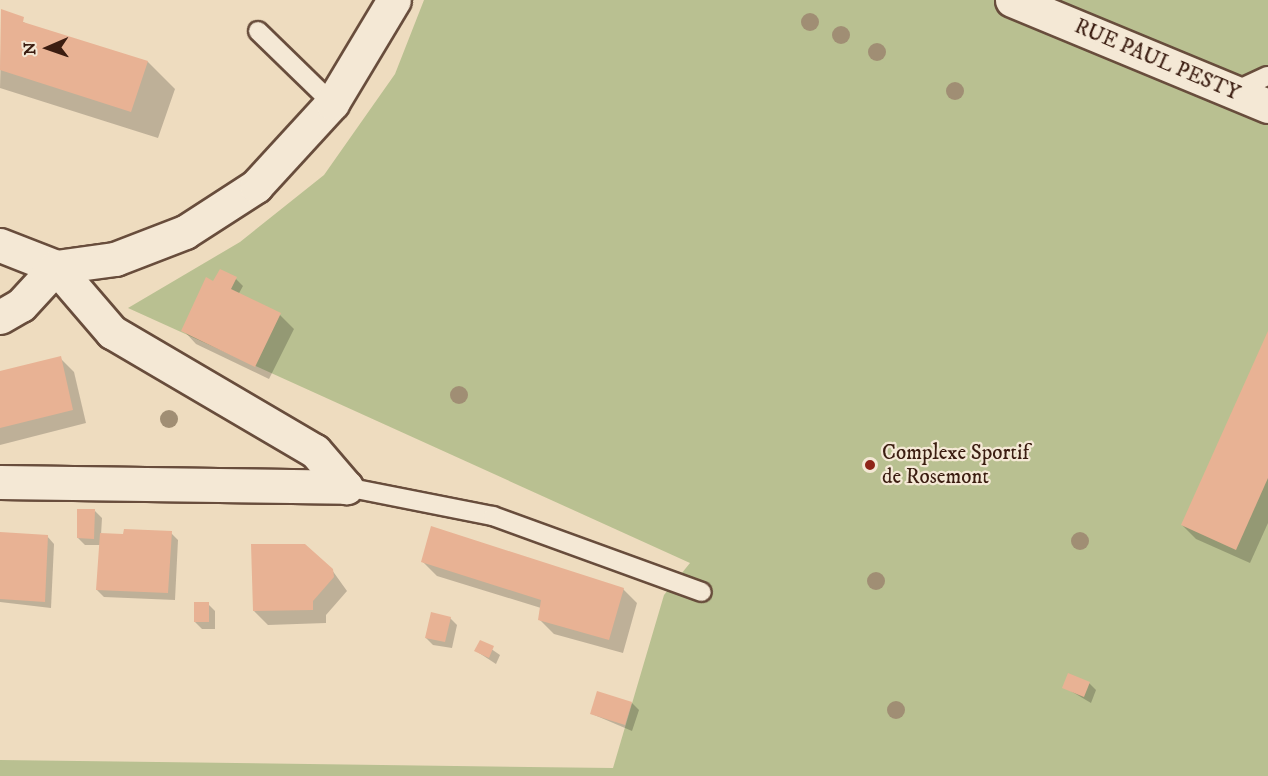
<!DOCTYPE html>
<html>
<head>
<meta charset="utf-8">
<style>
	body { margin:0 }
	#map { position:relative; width:1268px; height:776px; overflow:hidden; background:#eedcbf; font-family:"IM FELL DW Pica",serif }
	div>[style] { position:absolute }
	.green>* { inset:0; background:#b9c091 }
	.shadow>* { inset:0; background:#0003 }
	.building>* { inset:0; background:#e8b294 }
	.roads { filter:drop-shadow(2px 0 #684d3c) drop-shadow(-2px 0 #684d3c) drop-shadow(0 2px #684d3c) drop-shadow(0 -2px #684d3c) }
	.service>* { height:18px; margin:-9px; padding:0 9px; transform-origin:9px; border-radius:9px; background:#f4e8d5 }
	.minor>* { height:33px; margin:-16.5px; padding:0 16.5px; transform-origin:16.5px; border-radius:16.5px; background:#f4e8d5 }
	.trees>* { width:18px; height:18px; margin:-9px; border-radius:50%; background:#a08e74 }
	.dots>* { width:16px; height:16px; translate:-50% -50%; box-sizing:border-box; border:3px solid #f4e8d5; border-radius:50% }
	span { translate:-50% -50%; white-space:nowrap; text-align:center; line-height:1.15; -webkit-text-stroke:4.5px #f4e8d5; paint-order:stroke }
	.street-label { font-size:21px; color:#3b1d11 }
	.poi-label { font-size:21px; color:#3b1d11 }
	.left { translate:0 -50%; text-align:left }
	.north { position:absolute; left:18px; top:18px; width:60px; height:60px; -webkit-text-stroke:4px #f4e8d5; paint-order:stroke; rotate:268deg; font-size:16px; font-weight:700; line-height:24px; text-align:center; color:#3b1d11 }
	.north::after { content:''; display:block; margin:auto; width:21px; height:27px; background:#3b1d11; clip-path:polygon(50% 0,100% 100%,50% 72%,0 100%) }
</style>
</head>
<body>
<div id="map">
	<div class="green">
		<div style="clip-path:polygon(424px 0,1268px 0,1268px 776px,0 776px,0 760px,613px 768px,664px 595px,690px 563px,128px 308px,240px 242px,324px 175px,395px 74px)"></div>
	</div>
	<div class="shadow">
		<div style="clip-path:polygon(2px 11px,31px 26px,148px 62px,175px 89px,158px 138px,0 88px)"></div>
		<div style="clip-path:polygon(236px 279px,243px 286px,238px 295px,280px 315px,294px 329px,269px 379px,196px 344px,183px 330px,214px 283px)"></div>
		<div style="clip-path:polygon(1268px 334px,1268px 523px,1250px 563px,1196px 539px,1182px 525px)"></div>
		<div style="clip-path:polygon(60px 358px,74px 372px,86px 423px,0 445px,0 373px)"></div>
		<div style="clip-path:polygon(95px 511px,102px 518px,101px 535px,171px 533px,178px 540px,175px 600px,104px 597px,97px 590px,100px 545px,85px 545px,78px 538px)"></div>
		<div style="clip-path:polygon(432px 528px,623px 589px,637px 603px,623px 653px,554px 634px,540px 620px,541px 608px,437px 576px,423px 562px)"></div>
		<div style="clip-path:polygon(0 534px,47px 536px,54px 544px,51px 608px,0 602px)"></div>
		<div style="clip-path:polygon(332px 570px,347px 591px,326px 615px,326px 623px,268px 625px,254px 611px)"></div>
		<div style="clip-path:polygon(208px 604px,215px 611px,215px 629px,202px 629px,195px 622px)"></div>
		<div style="clip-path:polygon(450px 618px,457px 625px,452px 648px,433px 645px,426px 638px)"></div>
		<div style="clip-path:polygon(481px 642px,500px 655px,496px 664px,476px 651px)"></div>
		<div style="clip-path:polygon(1089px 683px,1096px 690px,1091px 703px,1064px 687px)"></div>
		<div style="clip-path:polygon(632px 703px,639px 710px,632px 731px,592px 714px)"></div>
	</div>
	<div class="building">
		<div style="clip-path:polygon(1px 9px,24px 17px,23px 22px,148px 61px,131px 112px,0 70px)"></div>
		<div style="clip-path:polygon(220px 269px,237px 277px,231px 289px,281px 313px,255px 367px,181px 331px,206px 277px,213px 281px)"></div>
		<div style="clip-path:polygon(1268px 331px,1268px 478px,1236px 550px,1181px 525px)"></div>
		<div style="clip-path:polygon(61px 356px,73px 410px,0 428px,0 371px)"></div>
		<div style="clip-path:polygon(77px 509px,95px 509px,94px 539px,77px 538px)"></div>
		<div style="clip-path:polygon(431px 526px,624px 588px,609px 640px,538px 620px,541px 600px,421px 562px)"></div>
		<div style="clip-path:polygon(124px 529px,172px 531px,168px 593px,96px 590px,100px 533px,123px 534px)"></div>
		<div style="clip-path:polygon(0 532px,48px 535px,45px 602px,0 599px)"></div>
		<div style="clip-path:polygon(251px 544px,305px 544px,333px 569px,334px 577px,313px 601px,313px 610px,253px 611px)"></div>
		<div style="clip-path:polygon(194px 602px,209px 602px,209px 622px,194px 622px)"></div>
		<div style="clip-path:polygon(431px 612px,451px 617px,445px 642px,425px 638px)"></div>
		<div style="clip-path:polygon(480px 640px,494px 646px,489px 658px,474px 651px)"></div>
		<div style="clip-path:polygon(1068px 673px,1090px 682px,1084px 697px,1062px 688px)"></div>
		<div style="clip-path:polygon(597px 691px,632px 702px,625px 725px,590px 714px)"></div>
	</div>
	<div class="roads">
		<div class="service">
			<div style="left:258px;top:31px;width:103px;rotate:44.2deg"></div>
			<div style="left:1233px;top:92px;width:38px;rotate:-25deg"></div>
			<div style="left:346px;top:487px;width:150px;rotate:11.2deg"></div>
			<div style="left:493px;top:516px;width:222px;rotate:20deg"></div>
		</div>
		<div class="minor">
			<div style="left:1012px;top:0;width:277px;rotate:22.5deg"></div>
			<div style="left:0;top:245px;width:60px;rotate:21.4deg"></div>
			<div style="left:56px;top:267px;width:60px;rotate:-7.7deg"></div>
			<div style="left:115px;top:259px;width:75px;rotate:-21.1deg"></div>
			<div style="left:185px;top:232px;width:85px;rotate:-32.9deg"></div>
			<div style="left:256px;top:186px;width:113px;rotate:-47.5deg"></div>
			<div style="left:332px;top:103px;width:120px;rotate:-59deg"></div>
			<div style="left:0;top:317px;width:24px;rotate:-30deg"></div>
			<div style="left:21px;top:305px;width:52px;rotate:-47.4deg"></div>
			<div style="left:56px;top:267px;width:86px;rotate:49.3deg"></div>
			<div style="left:112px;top:332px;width:235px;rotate:30.4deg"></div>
			<div style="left:315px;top:451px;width:48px;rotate:49.3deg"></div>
			<div style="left:0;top:482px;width:346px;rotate:0.8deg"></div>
		</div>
	</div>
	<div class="trees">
		<div style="left:810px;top:22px"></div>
		<div style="left:841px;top:35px"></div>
		<div style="left:877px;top:52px"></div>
		<div style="left:955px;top:91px"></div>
		<div style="left:459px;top:395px"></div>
		<div style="left:169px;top:419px"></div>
		<div style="left:1080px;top:541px"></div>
		<div style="left:876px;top:581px"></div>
		<div style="left:896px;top:710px"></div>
	</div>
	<div class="dots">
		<div style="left:870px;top:465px;background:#8f2418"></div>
	</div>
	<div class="street-label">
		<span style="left:1157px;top:60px;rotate:23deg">RUE PAUL PESTY</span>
	</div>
	<div class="poi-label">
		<span class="left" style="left:882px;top:465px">Complexe Sportif<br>de Rosemont</span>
	</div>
	<div class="north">N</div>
</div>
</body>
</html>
